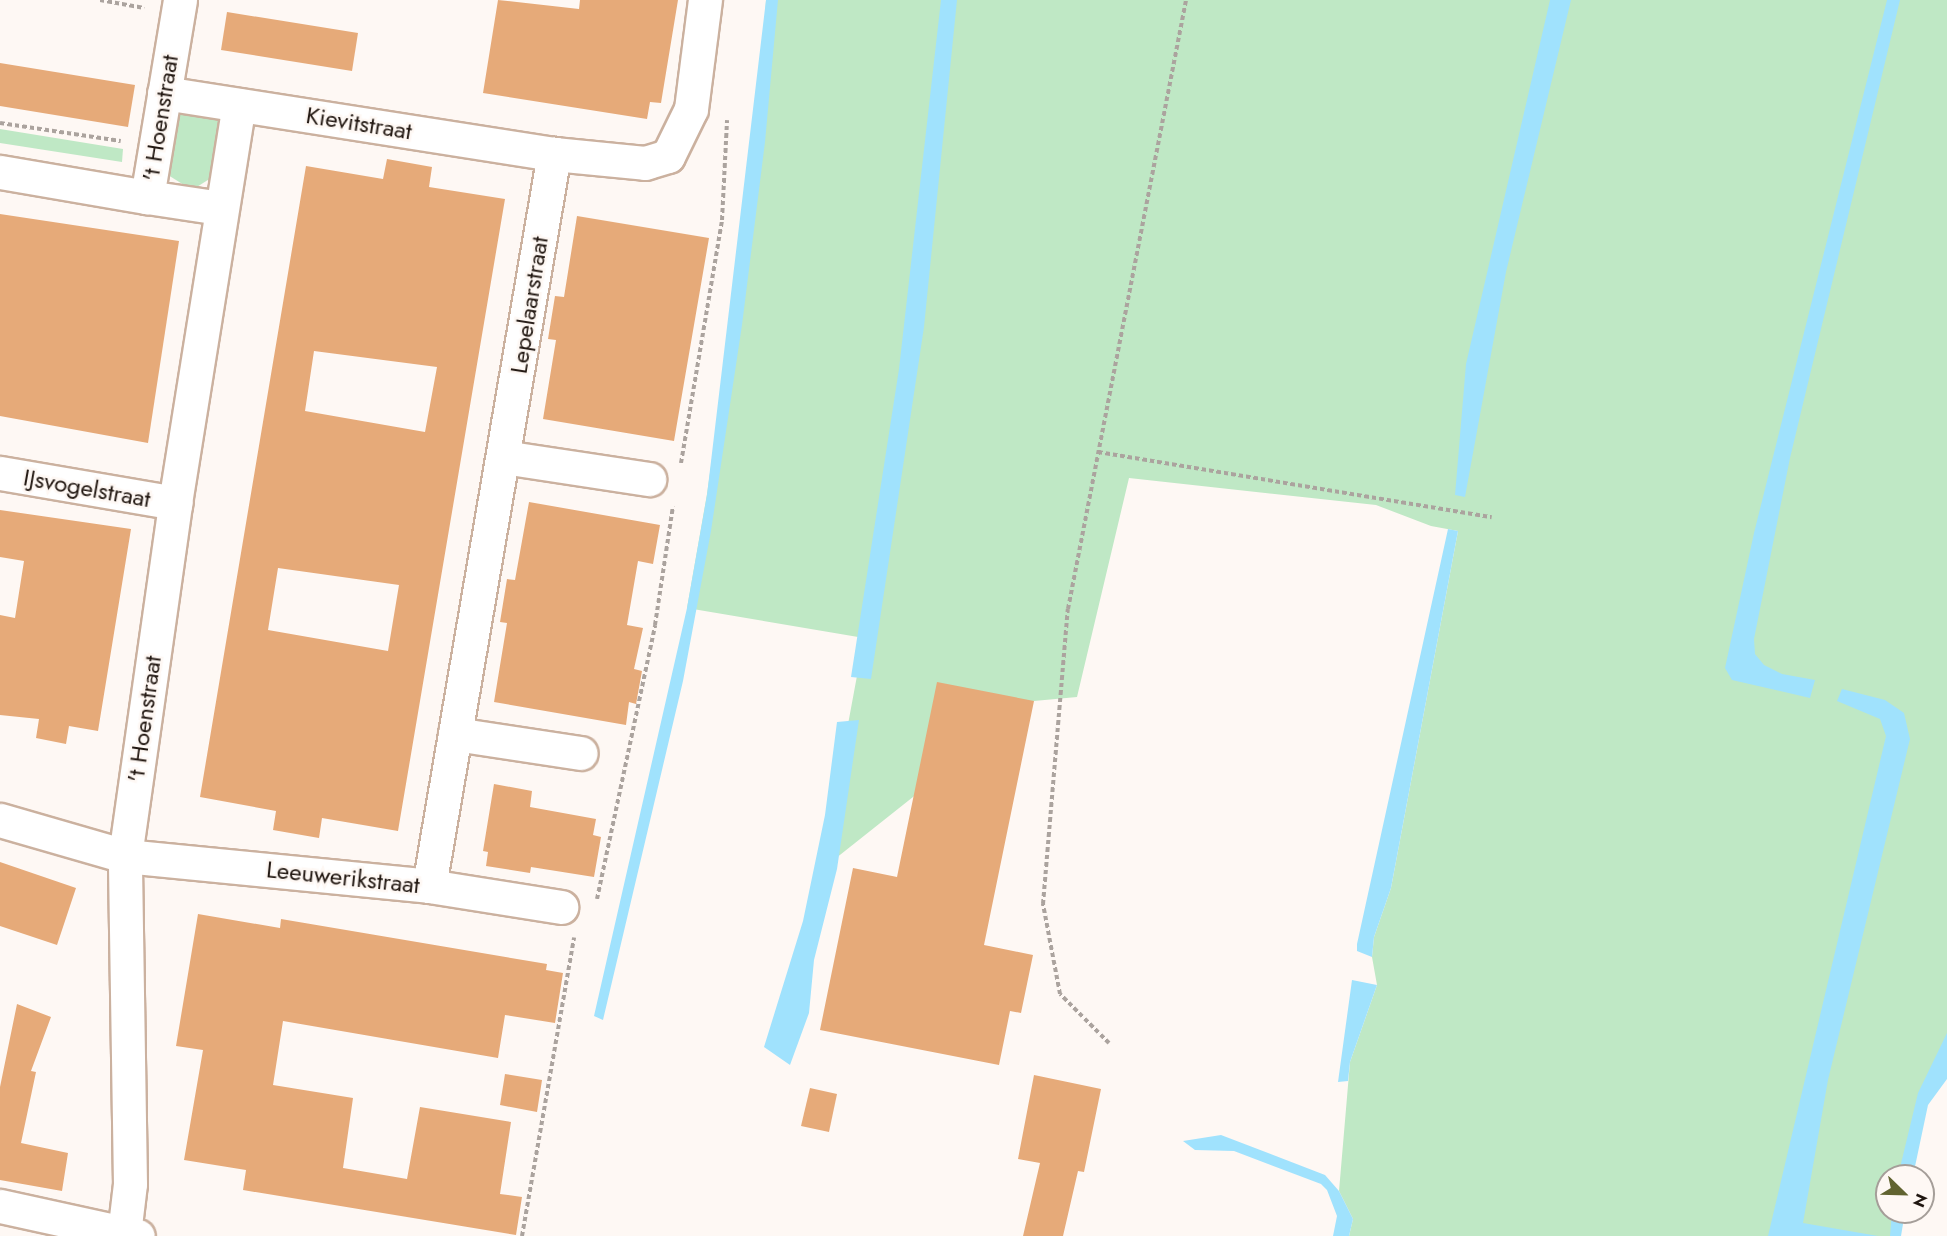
<!DOCTYPE html>
<html>
<head>
<meta charset="utf-8">
<style>
	body { margin:0 }
	#map { position:relative; width:1947px; height:1236px; overflow:hidden; background:#fef8f4; font-family:Jost,sans-serif }
	div>[style] { position:absolute }
	.green>* { inset:0; background:#bfe8c5 }
	.water>* { inset:0; background:#a0e2fd }
	.building>* { inset:0; background:#e6aa79 }
	.path>* { height:4px; margin-top:-2px; transform-origin:0; background:repeating-linear-gradient(90deg,#aba39e 0 4.5px,transparent 0 7.5px) }
	.roads { filter:drop-shadow(2px 0 #cbb19f) drop-shadow(-2px 0 #cbb19f) drop-shadow(0 2px #cbb19f) drop-shadow(0 -2px #cbb19f) }
	.minor>* { height:33px; margin:-16.5px; padding:0 16.5px; transform-origin:16.5px; border-radius:16.5px; background:#fff }
	.tertiary>* { height:33px; margin:-16.5px; padding:0 16.5px; transform-origin:16.5px; border-radius:16.5px; background:#fff }
	span { translate:-50% -50%; white-space:nowrap; text-align:center; line-height:1.15; -webkit-text-stroke:5px #fef8f4; paint-order:stroke }
	.street-label { font-size:24px; color:#201610 }
	.north { position:absolute; left:1875px; top:1164px; width:60px; height:60px; box-sizing:border-box; background:#fef8f4; border:2px solid #a59e99; border-radius:50%; rotate:113deg; font-size:16px; font-weight:700; line-height:24px; text-align:center; color:#201610 }
	.north::after { content:''; display:block; margin:auto; width:21px; height:27px; background:#616330; clip-path:polygon(50% 0,100% 100%,50% 72%,0 100%) }
</style>
</head>
<body>
<div id="map">
	<div class="green">
		<div style="clip-path:polygon(766px 0,1947px 0,1947px 1066px,1935px 1064px,1911px 1176px,1887px 1176px,1887px 1212px,1902px 1212px,1896px 1236px,1349px 1236px,1353px 1219px,1339px 1191px,1350px 1062px,1377px 985px,1372px 957px,1374px 937px,1391px 888px,1458px 531px,1431px 526px,1376px 505px,1129px 478px,1077px 697px,1034px 701px,821px 870px,864px 638px,687px 608px,707px 494px,759px 129px)"></div>
		<div style="clip-path:polygon(183px 108px,218px 116px,221px 132px,211px 178px,192px 190px,168px 175px,169px 146px,175px 119px)"></div>
		<div style="clip-path:polygon(0 129px,123px 149px,122px 162px,0 143px)"></div>
	</div>
	<div class="water">
		<div style="clip-path:polygon(766px 0,778px 0,765px 142px,742px 325px,711px 531px,683px 681px,603px 1020px,594px 1016px,687px 608px,707px 495px)"></div>
		<div style="clip-path:polygon(941px 0,957px 0,924px 327px,871px 679px,851px 677px,899px 369px)"></div>
		<div style="clip-path:polygon(1550px 0,1571px 0,1506px 272px,1465px 497px,1455px 495px,1466px 364px)"></div>
		<div style="clip-path:polygon(1887px 0,1900px 0,1790px 458px,1754px 639px,1755px 654px,1764px 665px,1782px 674px,1815px 680px,1810px 698px,1732px 680px,1725px 668px,1754px 533px)"></div>
		<div style="clip-path:polygon(1448px 529px,1458px 531px,1391px 888px,1374px 937px,1372px 957px,1357px 951px,1357px 944px)"></div>
		<div style="clip-path:polygon(1842px 689px,1885px 700px,1904px 713px,1910px 739px,1828px 1080px,1803px 1223px,1878px 1236px,1768px 1236px,1886px 736px,1880px 719px,1837px 701px)"></div>
		<div style="clip-path:polygon(859px 720px,837px 869px,814px 960px,809px 1013px,790px 1065px,764px 1047px,803px 921px,825px 815px,837px 722px)"></div>
		<div style="clip-path:polygon(1352px 980px,1377px 985px,1350px 1062px,1348px 1081px,1338px 1082px)"></div>
		<div style="clip-path:polygon(1947px 1033px,1947px 1079px,1928px 1105px,1913px 1176px,1898px 1176px,1918px 1093px)"></div>
		<div style="clip-path:polygon(1221px 1135px,1325px 1175px,1339px 1191px,1353px 1219px,1349px 1236px,1333px 1236px,1337px 1216px,1327px 1190px,1321px 1184px,1234px 1151px,1195px 1150px,1183px 1141px)"></div>
		<div style="clip-path:polygon(1892px 1212px,1905px 1212px,1901px 1236px,1890px 1236px)"></div>
	</div>
	<div class="building">
		<div style="clip-path:polygon(498px 0,579px 9px,580px 0,678px 0,661px 103px,650px 102px,647px 119px,483px 93px)"></div>
		<div style="clip-path:polygon(227px 12px,358px 33px,352px 71px,221px 50px)"></div>
		<div style="clip-path:polygon(0 63px,135px 85px,128px 127px,0 106px)"></div>
		<div style="clip-path:polygon(evenodd,387px 159px,432px 167px,429px 187px,505px 199px,398px 831px,322px 818px,319px 838px,273px 830px,276px 811px,200px 797px,306px 166px,383px 179px,387px 159px,314px 351px,437px 367px,425px 432px,305px 411px,314px 351px,387px 159px,278px 568px,399px 585px,388px 651px,268px 630px,278px 568px)"></div>
		<div style="clip-path:polygon(0 214px,179px 241px,148px 443px,0 416px)"></div>
		<div style="clip-path:polygon(577px 216px,709px 238px,674px 441px,543px 419px,556px 340px,548px 339px,555px 296px,564px 297px)"></div>
		<div style="clip-path:polygon(529px 502px,660px 525px,653px 564px,638px 561px,627px 625px,643px 628px,634px 669px,642px 671px,636px 704px,629px 702px,626px 725px,494px 702px,507px 623px,500px 622px,507px 579px,515px 580px)"></div>
		<div style="clip-path:polygon(0 510px,131px 529px,98px 731px,69px 726px,66px 744px,36px 738px,39px 719px,0 715px,0 615px,15px 618px,24px 561px,0 557px)"></div>
		<div style="clip-path:polygon(937px 682px,1034px 701px,984px 945px,1033px 955px,1021px 1013px,1010px 1011px,999px 1065px,820px 1030px,853px 868px,897px 877px)"></div>
		<div style="clip-path:polygon(494px 784px,532px 791px,530px 807px,596px 819px,593px 835px,601px 837px,594px 877px,531px 867px,530px 873px,486px 866px,488px 852px,483px 851px)"></div>
		<div style="clip-path:polygon(0 862px,76px 888px,57px 945px,0 926px)"></div>
		<div style="clip-path:polygon(198px 914px,280px 928px,281px 919px,547px 964px,546px 970px,563px 973px,555px 1023px,505px 1015px,498px 1058px,283px 1021px,273px 1085px,353px 1098px,343px 1168px,407px 1179px,420px 1107px,511px 1122px,500px 1194px,522px 1197px,516px 1235px,243px 1190px,246px 1170px,184px 1160px,203px 1050px,176px 1046px)"></div>
		<div style="clip-path:polygon(17px 1004px,51px 1017px,31px 1071px,36px 1072px,21px 1143px,68px 1153px,62px 1191px,0 1180px,0 1087px)"></div>
		<div style="clip-path:polygon(505px 1074px,542px 1080px,537px 1112px,500px 1105px)"></div>
		<div style="clip-path:polygon(1034px 1075px,1101px 1089px,1084px 1172px,1078px 1171px,1063px 1236px,1023px 1236px,1040px 1163px,1018px 1159px)"></div>
		<div style="clip-path:polygon(810px 1088px,837px 1094px,829px 1132px,801px 1126px)"></div>
	</div>
	<div class="path">
		<div style="left:100px;top:0;width:45px;rotate:10.3deg"></div>
		<div style="left:0;top:123px;width:122px;rotate:8.5deg"></div>
		<div style="left:1098px;top:452px;width:399px;rotate:9.4deg"></div>
		<div style="left:681px;top:463px;width:246px;rotate:-80.4deg"></div>
		<div style="left:722px;top:220px;width:100px;rotate:-87.1deg"></div>
		<div style="left:597px;top:899px;width:280px;rotate:-78deg"></div>
		<div style="left:655px;top:625px;width:120px;rotate:-81.4deg"></div>
		<div style="left:1109px;top:1043px;width:69px;rotate:-135deg"></div>
		<div style="left:1060px;top:994px;width:92px;rotate:-100.7deg"></div>
		<div style="left:1043px;top:904px;width:296px;rotate:-85.2deg"></div>
		<div style="left:1068px;top:609px;width:620px;rotate:-79.03deg"></div>
		<div style="left:522px;top:1236px;width:303px;rotate:-80.1deg"></div>
	</div>
	<div class="roads">
		<div class="minor">
			<div style="left:180px;top:0;width:200px;rotate:99.5deg"></div>
			<div style="left:147px;top:197px;width:75px;rotate:8.5deg"></div>
			<div style="left:164px;top:93px;width:395px;rotate:8.9deg"></div>
			<div style="left:554px;top:154px;width:91px;rotate:5.6deg"></div>
			<div style="left:645px;top:163px;width:24px;rotate:-17deg"></div>
			<div style="left:668px;top:156px;width:52px;rotate:-63.9deg"></div>
			<div style="left:691px;top:109px;width:110px;rotate:-82.7deg"></div>
			<div style="left:0;top:172px;width:149px;rotate:9.7deg"></div>
			<div style="left:503px;top:457px;width:148px;rotate:8.6deg"></div>
			<div style="left:0;top:473px;width:178px;rotate:9.7deg"></div>
			<div style="left:455px;top:734px;width:127px;rotate:8.6deg"></div>
			<div style="left:0;top:820px;width:130px;rotate:16.1deg"></div>
			<div style="left:125px;top:856px;width:305px;rotate:5.6deg"></div>
			<div style="left:429px;top:886px;width:134px;rotate:9deg"></div>
			<div style="left:429px;top:886px;width:743px;rotate:-80.31deg"></div>
			<div style="left:124px;top:1234px;width:50px;rotate:-83.2deg"></div>
			<div style="left:130px;top:1184px;width:328px;rotate:-90.9deg"></div>
			<div style="left:125px;top:856px;width:357px;rotate:-81.9deg"></div>
			<div style="left:175px;top:503px;width:403px;rotate:-80.9deg"></div>
		</div>
		<div class="tertiary">
			<div style="left:0;top:1206px;width:141px;rotate:12.3deg"></div>
		</div>
	</div>
	<div class="street-label">
		<span style="left:160px;top:118px;rotate:-81deg">'t Hoenstraat</span>
		<span style="left:359px;top:123px;rotate:9deg">Kievitstraat</span>
		<span style="left:529px;top:305px;rotate:-81deg">Lepelaarstraat</span>
		<span style="left:87px;top:488px;rotate:10deg">IJsvogelstraat</span>
		<span style="left:144px;top:719px;rotate:-82deg">'t Hoenstraat</span>
		<span style="left:343px;top:877px;rotate:6deg">Leeuwerikstraat</span>
	</div>
	<div class="north">N</div>
</div>
</body>
</html>
